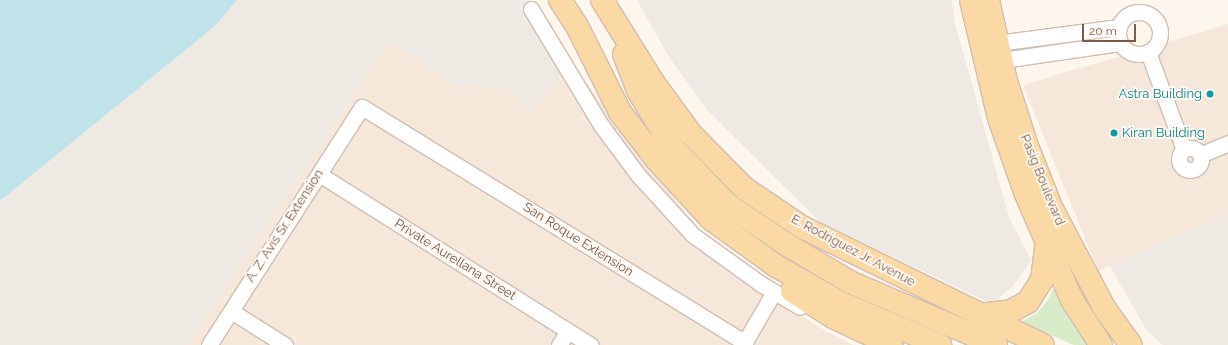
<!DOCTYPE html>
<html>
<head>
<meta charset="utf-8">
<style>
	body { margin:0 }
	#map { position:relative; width:1228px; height:345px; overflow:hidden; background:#fdf6ec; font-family:Raleway,sans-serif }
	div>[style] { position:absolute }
	.residential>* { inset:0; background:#f5e8da }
	.industrial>* { inset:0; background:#efe9e4 }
	.green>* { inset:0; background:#d8ecc9 }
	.water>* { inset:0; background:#bfe3e8 }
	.roads { filter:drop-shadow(1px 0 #d1beb0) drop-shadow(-1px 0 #d1beb0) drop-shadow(0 1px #d1beb0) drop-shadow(0 -1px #d1beb0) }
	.minor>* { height:15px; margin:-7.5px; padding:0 7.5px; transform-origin:7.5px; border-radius:7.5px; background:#fff }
	.minor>.ring { margin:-7.5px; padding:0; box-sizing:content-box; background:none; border:15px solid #fff; border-radius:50% }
	.primary>* { height:22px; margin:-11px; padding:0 11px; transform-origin:11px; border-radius:11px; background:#fbd9a5 }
	.dots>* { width:11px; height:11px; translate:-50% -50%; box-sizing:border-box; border:2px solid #fffaf3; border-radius:50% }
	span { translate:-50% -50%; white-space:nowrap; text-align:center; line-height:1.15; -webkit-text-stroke:3.5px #fffaf3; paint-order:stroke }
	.culture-label { font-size:13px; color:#0d838f }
	.right { translate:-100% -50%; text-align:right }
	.left { translate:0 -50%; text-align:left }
	.street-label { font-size:13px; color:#7a5c4d }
	.scale { position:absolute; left:1082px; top:24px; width:54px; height:18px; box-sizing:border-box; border:2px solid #7a5c4d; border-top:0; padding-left:5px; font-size:12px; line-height:14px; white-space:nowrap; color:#7a5c4d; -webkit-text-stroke:3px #fffaf3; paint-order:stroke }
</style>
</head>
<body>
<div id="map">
	<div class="residential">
		<div style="clip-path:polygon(1228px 24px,1228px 214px,1098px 271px,1023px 85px)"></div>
		<div style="clip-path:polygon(390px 40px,458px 86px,507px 88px,531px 112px,573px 65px,727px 267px,822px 329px,853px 345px,187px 345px)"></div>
	</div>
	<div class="industrial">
		<div style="clip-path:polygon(237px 0,529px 0,573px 65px,531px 112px,507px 88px,458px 86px,390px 40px,187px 345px,0 345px,0 201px,215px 26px)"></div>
		<div style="clip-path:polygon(637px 0,952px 0,954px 20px,1009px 217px,1031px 260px,1014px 285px,992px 304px,820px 222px,708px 111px,669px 57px)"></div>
		<div style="clip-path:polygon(1228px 214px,1228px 345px,1163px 345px,1147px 331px,1110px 266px)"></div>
	</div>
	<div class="green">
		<div style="clip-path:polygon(1054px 287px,1092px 345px,1074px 345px,1021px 322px,1037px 313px,1047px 301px)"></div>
	</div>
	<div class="water">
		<div style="clip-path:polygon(0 0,237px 0,215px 26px,0 201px)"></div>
	</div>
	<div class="roads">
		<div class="minor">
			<div style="left:531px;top:9px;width:135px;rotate:58.9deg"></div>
			<div style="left:601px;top:125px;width:62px;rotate:53.5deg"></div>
			<div style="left:638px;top:175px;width:81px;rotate:47.5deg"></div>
			<div style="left:693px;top:235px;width:84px;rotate:35.8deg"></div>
			<div style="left:761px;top:284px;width:45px;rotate:30.5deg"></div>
			<div class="ring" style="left:1118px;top:12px;width:27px;height:27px"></div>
			<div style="left:997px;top:43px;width:123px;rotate:-7.5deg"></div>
			<div style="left:1148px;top:52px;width:104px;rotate:69.8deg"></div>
			<div style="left:1002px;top:60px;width:119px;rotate:-8.2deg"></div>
			<div class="ring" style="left:1179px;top:148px;width:7px;height:7px"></div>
			<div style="left:1200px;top:155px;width:30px;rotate:-23deg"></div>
			<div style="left:319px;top:174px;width:321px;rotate:32.2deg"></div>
			<div style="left:231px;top:311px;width:64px;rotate:32.2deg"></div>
			<div style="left:209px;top:345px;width:283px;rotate:-57.3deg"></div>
			<div style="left:362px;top:107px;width:450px;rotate:31.6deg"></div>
			<div style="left:559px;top:345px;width:17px;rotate:-57deg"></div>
			<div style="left:743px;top:345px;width:61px;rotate:-59.7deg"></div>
		</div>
		<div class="primary">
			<div style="left:560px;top:0;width:31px;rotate:57deg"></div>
			<div style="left:577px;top:26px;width:96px;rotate:63.4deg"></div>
			<div style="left:620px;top:112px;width:61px;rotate:52.4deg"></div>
			<div style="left:657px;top:160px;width:80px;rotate:47.5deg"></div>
			<div style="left:711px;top:219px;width:80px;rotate:35.9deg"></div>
			<div style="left:776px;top:266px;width:75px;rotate:29.6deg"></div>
			<div style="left:841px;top:303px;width:108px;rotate:23deg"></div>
			<div style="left:602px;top:0;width:97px;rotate:58.1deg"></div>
			<div style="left:653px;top:82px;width:64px;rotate:53.8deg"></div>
			<div style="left:691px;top:134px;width:76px;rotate:45.5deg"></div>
			<div style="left:744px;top:188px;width:70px;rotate:33.9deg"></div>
			<div style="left:802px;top:227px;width:268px;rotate:26.1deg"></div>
			<div style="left:971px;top:0;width:121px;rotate:76.7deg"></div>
			<div style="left:999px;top:118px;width:78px;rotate:70.6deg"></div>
			<div style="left:1025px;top:192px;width:118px;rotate:66.5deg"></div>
			<div style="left:1072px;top:300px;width:54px;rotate:57.2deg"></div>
			<div style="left:988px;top:0;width:83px;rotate:77.5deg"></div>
			<div style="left:1006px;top:81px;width:68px;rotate:72.1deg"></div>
			<div style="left:1027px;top:146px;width:68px;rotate:68.4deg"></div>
			<div style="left:1052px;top:209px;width:113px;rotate:62.1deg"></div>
			<div style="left:1105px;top:309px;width:44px;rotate:54.2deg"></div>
			<div style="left:624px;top:54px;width:40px;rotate:69deg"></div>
			<div style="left:638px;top:91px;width:68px;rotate:58.2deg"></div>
			<div style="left:674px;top:149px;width:76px;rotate:46.1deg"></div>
			<div style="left:727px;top:204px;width:75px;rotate:34.1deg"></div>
			<div style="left:789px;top:246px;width:71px;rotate:30.5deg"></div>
			<div style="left:850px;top:282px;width:159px;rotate:23.3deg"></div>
			<div style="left:792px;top:291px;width:49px;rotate:32.4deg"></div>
			<div style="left:833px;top:317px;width:65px;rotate:25.4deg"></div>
			<div style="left:980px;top:315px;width:31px;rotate:-7deg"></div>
			<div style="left:1011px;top:311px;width:19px;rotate:-28deg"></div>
			<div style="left:1028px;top:302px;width:26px;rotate:-58deg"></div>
			<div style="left:1042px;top:280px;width:33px;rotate:-83deg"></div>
		</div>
	</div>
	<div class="dots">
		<div style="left:1210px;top:94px;background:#0f9aa8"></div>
		<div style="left:1114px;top:133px;background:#0f9aa8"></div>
	</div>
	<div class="culture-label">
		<span class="right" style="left:1202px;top:94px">Astra Building</span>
		<span class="left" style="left:1122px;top:133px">Kiran Building</span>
	</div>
	<div class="street-label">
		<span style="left:1042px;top:180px;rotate:68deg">Pasig Boulevard</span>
		<span style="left:285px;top:226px;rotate:-57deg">A. Z. Avis Sr. Extension</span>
		<span style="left:578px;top:240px;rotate:32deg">San Roque Extension</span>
		<span style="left:853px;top:251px;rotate:28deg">E. Rodriguez Jr. Avenue</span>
		<span style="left:455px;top:260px;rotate:32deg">Private Aurellana Street</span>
	</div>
	<div class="scale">20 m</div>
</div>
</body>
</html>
